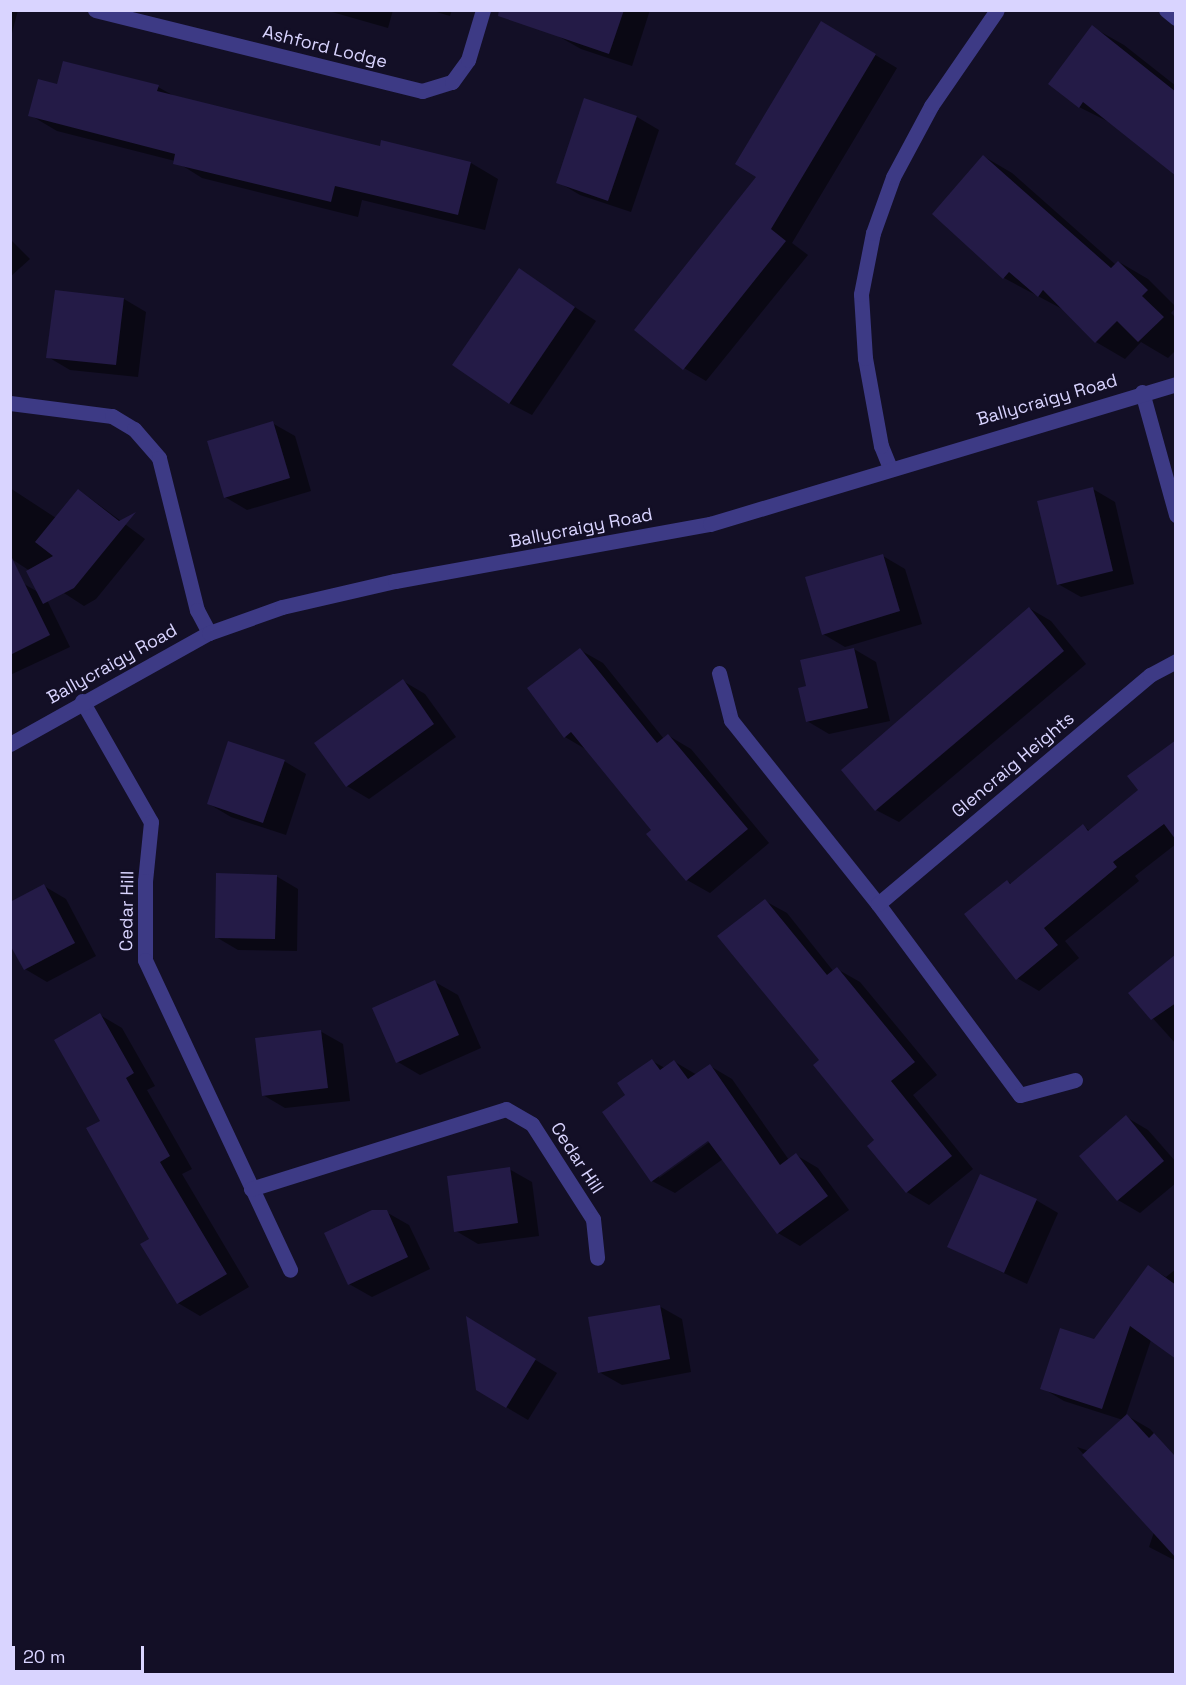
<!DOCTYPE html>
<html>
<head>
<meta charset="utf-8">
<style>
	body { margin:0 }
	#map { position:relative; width:1186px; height:1685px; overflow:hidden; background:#130f26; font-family:"Space Grotesk",sans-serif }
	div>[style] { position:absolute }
	.shadow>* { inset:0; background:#0007 }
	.building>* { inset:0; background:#241b47 }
	.street>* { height:15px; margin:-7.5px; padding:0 7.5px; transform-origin:7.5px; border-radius:7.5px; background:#3d3a85 }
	span { translate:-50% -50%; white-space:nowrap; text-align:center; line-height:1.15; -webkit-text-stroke:4.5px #130f26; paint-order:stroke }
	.street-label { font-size:18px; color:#d9d4ff }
	.frame { position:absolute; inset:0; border:12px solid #d9d4ff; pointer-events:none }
	.scale { position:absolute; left:12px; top:1646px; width:132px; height:27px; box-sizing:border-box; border:3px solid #d9d4ff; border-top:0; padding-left:8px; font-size:18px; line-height:21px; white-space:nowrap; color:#d9d4ff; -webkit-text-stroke:4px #130f26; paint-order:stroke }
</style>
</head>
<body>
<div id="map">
	<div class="shadow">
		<div style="clip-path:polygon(10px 10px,18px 10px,10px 41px)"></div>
		<div style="clip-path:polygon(325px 10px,393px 10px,388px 28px)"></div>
		<div style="clip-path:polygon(430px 10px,452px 10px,450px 16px)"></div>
		<div style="clip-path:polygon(567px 10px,650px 10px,632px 66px,581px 49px,558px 36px)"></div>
		<div style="clip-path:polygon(822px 23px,897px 68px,792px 243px,808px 255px,706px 381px,684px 368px)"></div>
		<div style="clip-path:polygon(1092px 27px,1124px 45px,1176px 86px,1176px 174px,1113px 124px,1079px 107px)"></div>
		<div style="clip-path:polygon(58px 86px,158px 87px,176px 97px,381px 148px,471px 163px,498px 179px,485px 230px,362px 200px,358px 217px,202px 178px,175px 161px,57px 131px,30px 115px)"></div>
		<div style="clip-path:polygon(585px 100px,637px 117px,659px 130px,631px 212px,580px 195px,558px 182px)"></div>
		<div style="clip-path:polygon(983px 156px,1012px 173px,1116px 265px,1119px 262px,1148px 279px,1176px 307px,1171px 313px,1176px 318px,1176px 350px,1168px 358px,1141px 342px,1125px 359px,1096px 342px,1066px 311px,1004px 278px)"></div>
		<div style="clip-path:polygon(10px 239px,30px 259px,10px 277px)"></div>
		<div style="clip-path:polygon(519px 270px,596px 321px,532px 415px,509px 403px)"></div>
		<div style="clip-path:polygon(124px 299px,146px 312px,138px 377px,70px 370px,48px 357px)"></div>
		<div style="clip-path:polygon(272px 423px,295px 436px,311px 491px,247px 510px,225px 497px)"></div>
		<div style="clip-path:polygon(10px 488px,56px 518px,79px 490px,145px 539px,96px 599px,84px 606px,10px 558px)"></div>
		<div style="clip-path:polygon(1093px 489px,1115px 502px,1134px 584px,1081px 597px,1058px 584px)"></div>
		<div style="clip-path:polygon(883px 556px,905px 569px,922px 624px,845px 647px,823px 634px)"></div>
		<div style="clip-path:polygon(24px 584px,45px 596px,70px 647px,10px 675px,10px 591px)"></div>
		<div style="clip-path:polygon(1029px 608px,1051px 621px,1086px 664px,899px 822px,876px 810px)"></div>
		<div style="clip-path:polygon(854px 649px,876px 662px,890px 721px,829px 734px,807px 721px)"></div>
		<div style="clip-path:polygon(580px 650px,603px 663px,664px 739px,669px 736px,691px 749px,769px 843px,710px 893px,687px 880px,648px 834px,653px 830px,587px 750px,565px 737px)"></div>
		<div style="clip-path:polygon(403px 681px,425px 694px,456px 737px,369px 799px,347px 786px)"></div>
		<div style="clip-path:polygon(1176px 742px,1176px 844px,1135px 876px,1139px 881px,1065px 941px,1079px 958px,1039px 991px,1017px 978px,1007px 881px,1012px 884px,1083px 826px,1090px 831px,1140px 791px)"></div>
		<div style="clip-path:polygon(284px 761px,306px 774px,286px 835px,231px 817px,209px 804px)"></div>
		<div style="clip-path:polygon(276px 876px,298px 889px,297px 951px,238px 950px,216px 937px)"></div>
		<div style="clip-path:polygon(44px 886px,66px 899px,96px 956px,47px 982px,25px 969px)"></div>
		<div style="clip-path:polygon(765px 901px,787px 913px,834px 972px,837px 969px,860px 982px,937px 1075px,913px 1095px,973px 1169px,929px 1205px,907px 1192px,869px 1146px,876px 1140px,821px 1061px)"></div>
		<div style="clip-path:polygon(1176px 965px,1176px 1044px,1130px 993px)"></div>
		<div style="clip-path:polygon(435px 982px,458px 995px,481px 1048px,420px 1075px,398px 1062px)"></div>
		<div style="clip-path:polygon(100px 1015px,122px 1028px,155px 1086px,147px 1090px,192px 1169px,182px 1174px,249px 1287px,200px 1316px,178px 1303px,102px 1121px)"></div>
		<div style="clip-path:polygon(320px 1031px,343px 1044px,350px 1101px,285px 1108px,263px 1095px)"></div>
		<div style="clip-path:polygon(evenodd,652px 1061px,665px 1068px,675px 1062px,697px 1075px,710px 1066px,732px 1079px,789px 1160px,796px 1155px,818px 1168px,849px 1210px,800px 1246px,778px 1233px,723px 1159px,675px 1193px,652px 1181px,627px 1095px,652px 1061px,713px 1136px,715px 1138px,659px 1178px,659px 1174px,713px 1136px)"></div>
		<div style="clip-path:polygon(1126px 1117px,1148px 1130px,1176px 1162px,1176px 1183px,1140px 1213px,1118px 1200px)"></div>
		<div style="clip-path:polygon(509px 1169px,532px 1182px,539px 1236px,478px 1244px,456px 1231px)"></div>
		<div style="clip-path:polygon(1036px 1200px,1058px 1213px,1027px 1284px,949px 1247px)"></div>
		<div style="clip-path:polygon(386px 1212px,409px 1225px,430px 1269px,372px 1297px,349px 1284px)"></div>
		<div style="clip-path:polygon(1148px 1267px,1166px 1277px,1176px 1269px,1176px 1355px,1151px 1340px,1126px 1415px,1150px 1429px,1176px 1457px,1176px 1561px,1149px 1547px,1154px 1532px,1077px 1447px,1089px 1451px,1123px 1420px,1064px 1401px,1042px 1388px,1094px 1340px)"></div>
		<div style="clip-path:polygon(659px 1306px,682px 1319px,691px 1372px,622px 1385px,599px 1372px)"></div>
		<div style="clip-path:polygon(488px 1331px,557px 1373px,528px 1420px,506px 1407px)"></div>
	</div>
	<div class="building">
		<div style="clip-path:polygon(499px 10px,624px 10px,609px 54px,498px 16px)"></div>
		<div style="clip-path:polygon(821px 21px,876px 54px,771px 229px,786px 241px,683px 370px,634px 330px,756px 177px,735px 164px)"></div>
		<div style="clip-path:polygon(1092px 25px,1176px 92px,1176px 176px,1083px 102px,1079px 108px,1048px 84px)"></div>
		<div style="clip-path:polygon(63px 61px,159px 85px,157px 91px,380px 146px,381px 140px,471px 162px,458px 215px,335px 186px,331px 202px,173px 164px,175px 154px,28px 116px,38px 79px,57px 84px)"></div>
		<div style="clip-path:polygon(584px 98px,637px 116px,608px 201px,556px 183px)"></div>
		<div style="clip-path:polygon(983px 155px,1111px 268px,1118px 261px,1148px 290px,1142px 296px,1164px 317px,1138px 342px,1117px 321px,1095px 343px,1043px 290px,1038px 297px,1009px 272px,1003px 279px,932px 214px)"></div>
		<div style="clip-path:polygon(519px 268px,575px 307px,509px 404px,452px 365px)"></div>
		<div style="clip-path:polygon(55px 290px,124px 298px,116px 365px,46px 358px)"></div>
		<div style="clip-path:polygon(273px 421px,290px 478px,224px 498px,207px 441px)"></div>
		<div style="clip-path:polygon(1093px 487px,1113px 571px,1057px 585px,1037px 501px)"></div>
		<div style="clip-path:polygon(78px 489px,119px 521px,136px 512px,74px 588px,43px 604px,26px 571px,53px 556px,35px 542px)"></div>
		<div style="clip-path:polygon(10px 554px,50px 635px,10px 655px)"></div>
		<div style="clip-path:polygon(883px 554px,900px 611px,822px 635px,805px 577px)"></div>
		<div style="clip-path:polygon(1029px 607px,1064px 651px,875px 811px,841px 770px)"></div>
		<div style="clip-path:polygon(580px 648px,657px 743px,668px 734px,748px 829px,686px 881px,646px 834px,651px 830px,571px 732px,564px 738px,527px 688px)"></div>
		<div style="clip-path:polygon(854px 648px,868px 708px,806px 722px,798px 688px,806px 686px,800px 660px)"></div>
		<div style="clip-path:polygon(403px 679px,434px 724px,346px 787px,314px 743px)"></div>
		<div style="clip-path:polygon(1176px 740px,1176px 840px,1164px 824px,1113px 862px,1117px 867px,1044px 928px,1058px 945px,1016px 980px,964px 914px,1007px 880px,1010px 884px,1083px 824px,1088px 831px,1138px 790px,1127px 776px)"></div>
		<div style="clip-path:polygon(228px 741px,285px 760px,263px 823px,207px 804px)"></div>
		<div style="clip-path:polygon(216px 873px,277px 875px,275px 939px,215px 938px)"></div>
		<div style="clip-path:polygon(44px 884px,75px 943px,24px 970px,10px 945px,10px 902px)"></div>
		<div style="clip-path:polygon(765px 899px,827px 975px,837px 967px,915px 1062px,891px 1081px,952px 1156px,906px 1193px,867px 1146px,874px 1140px,813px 1065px,819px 1060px,717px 936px)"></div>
		<div style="clip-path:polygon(1176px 954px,1176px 1003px,1151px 1020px,1128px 993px)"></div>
		<div style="clip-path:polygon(435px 980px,459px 1035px,396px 1063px,372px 1008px)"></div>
		<div style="clip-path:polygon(100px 1013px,134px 1073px,126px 1078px,170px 1156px,160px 1162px,227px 1274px,177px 1304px,140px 1244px,149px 1239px,86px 1128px,100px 1121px,54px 1040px)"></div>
		<div style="clip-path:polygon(321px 1030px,328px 1088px,262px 1096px,255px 1038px)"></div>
		<div style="clip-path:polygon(652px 1059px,660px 1070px,674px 1060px,688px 1079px,710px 1064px,780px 1165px,796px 1153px,828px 1196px,777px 1234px,708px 1141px,651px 1182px,602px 1112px,625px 1095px,617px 1083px)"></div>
		<div style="clip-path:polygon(1126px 1115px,1164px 1161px,1117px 1201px,1079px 1156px)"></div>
		<div style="clip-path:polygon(510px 1167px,518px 1223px,454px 1232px,447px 1176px)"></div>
		<div style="clip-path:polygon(980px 1174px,1037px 1199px,1004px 1273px,947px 1247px)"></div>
		<div style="clip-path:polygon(372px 1210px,387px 1210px,408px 1257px,348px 1285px,324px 1233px)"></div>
		<div style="clip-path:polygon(1148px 1265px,1176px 1285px,1176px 1359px,1130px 1326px,1102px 1409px,1040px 1389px,1060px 1328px,1094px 1339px)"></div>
		<div style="clip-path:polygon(660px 1305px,670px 1359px,598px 1373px,588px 1317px)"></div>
		<div style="clip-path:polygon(466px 1316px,536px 1359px,506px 1408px,476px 1390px)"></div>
		<div style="clip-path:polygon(1127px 1414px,1149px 1438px,1154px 1433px,1176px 1457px,1176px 1558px,1082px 1455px)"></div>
	</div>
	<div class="street">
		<div style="left:95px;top:10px;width:337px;rotate:13.9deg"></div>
		<div style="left:422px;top:91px;width:31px;rotate:-17deg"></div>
		<div style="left:452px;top:82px;width:27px;rotate:-54deg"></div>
		<div style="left:468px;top:60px;width:52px;rotate:-73.3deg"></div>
		<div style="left:1166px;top:10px;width:13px;rotate:39deg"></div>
		<div style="left:1142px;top:392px;width:128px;rotate:74.5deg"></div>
		<div style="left:10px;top:403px;width:103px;rotate:7.3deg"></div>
		<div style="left:112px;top:416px;width:26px;rotate:31deg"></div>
		<div style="left:134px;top:429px;width:38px;rotate:49deg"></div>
		<div style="left:159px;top:458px;width:157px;rotate:76deg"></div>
		<div style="left:197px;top:610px;width:26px;rotate:62deg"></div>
		<div style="left:890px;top:468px;width:24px;rotate:-112deg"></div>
		<div style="left:881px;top:446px;width:89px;rotate:-100.3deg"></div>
		<div style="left:865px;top:358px;width:64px;rotate:-93.6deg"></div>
		<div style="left:861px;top:294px;width:62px;rotate:-78.9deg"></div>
		<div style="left:873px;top:233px;width:59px;rotate:-70.3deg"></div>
		<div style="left:893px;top:177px;width:81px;rotate:-61.8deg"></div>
		<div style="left:931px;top:106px;width:116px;rotate:-55.5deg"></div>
		<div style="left:719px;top:673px;width:49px;rotate:75.7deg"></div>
		<div style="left:731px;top:720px;width:236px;rotate:51.4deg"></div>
		<div style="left:878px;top:904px;width:238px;rotate:53.4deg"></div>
		<div style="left:1020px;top:1095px;width:57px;rotate:-15.3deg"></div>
		<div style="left:82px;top:701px;width:139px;rotate:60.3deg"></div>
		<div style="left:151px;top:822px;width:59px;rotate:95.8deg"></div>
		<div style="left:145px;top:881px;width:79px;rotate:90deg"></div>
		<div style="left:145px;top:960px;width:342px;rotate:64.9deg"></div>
		<div style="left:10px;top:744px;width:228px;rotate:-29.2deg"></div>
		<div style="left:209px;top:633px;width:77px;rotate:-19.6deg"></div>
		<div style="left:282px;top:607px;width:116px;rotate:-13deg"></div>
		<div style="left:395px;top:581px;width:320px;rotate:-10.3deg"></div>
		<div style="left:710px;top:524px;width:487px;rotate:-16.7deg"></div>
		<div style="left:878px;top:904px;width:356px;rotate:-40.1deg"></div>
		<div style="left:1150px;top:675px;width:30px;rotate:-28deg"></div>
		<div style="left:251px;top:1189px;width:267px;rotate:-17.4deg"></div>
		<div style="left:506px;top:1109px;width:30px;rotate:30deg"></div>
		<div style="left:532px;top:1124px;width:113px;rotate:57.3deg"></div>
		<div style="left:593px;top:1219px;width:39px;rotate:84deg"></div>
	</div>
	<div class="street-label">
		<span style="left:325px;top:47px;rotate:14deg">Ashford Lodge</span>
		<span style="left:1047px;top:400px;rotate:-16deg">Ballycraigy Road</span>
		<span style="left:581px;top:528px;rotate:-11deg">Ballycraigy Road</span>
		<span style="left:112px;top:664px;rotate:-29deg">Ballycraigy Road</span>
		<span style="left:1013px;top:765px;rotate:-40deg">Glencraig Heights</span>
		<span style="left:127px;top:911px;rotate:-89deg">Cedar Hill</span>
		<span style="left:577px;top:1158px;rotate:57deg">Cedar Hill</span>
	</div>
	<div class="frame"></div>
	<div class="scale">20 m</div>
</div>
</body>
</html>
